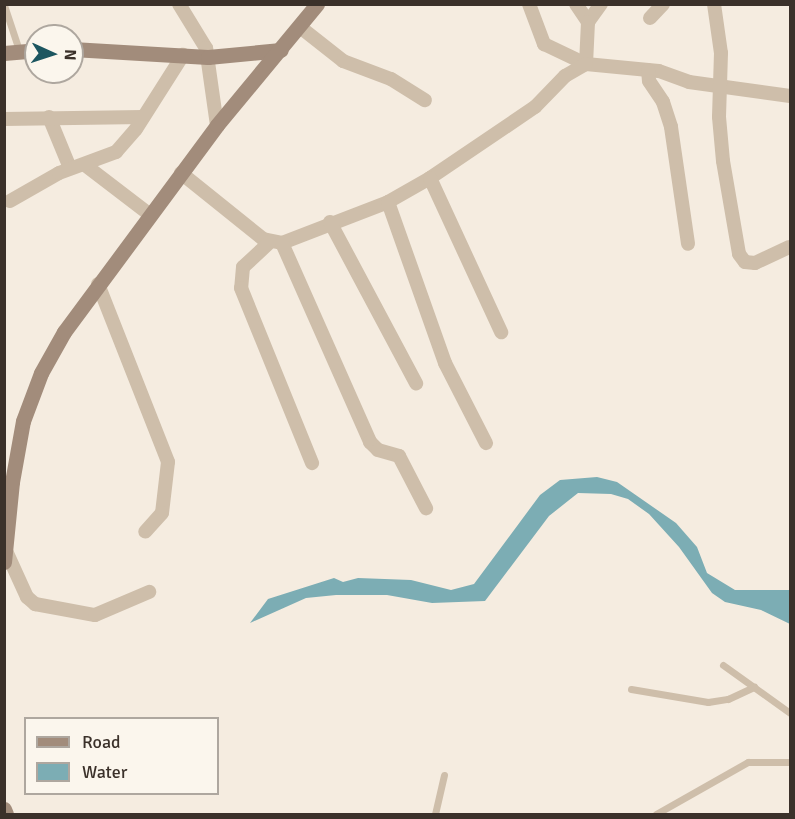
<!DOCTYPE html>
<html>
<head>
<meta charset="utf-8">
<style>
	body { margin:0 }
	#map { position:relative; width:795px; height:819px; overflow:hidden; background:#f5ece0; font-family:Signika,sans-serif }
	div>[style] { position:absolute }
	.water>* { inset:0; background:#7cadb4 }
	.lane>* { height:7px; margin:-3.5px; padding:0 3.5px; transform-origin:3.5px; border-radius:3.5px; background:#cebeaa }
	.street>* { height:14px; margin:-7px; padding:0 7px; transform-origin:7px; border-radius:7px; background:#cebeaa }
	.secondary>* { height:15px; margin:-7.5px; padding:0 7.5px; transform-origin:7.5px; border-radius:7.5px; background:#a28c7b }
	span { translate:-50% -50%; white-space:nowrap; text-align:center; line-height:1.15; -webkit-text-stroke:5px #fbf6ed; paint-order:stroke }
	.frame { position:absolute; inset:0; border:6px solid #3b312a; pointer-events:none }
	.legend { position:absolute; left:24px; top:717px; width:195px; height:78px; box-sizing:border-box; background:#fbf6ed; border:2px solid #aea79f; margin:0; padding:8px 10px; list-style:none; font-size:18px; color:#3b312a }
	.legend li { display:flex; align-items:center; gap:12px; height:30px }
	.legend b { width:30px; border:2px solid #aea79f }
	.north { position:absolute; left:24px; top:24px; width:60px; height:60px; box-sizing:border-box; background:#fbf6ed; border:2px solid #aea79f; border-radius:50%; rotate:93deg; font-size:16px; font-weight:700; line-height:24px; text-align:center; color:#3b312a }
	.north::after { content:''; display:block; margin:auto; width:21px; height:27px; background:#1c5660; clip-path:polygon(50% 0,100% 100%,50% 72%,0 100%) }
</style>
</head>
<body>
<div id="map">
	<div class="water">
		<div style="clip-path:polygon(597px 477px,617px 482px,676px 523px,697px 547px,707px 573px,735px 590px,790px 590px,790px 624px,761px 610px,725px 602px,712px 593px,679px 547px,649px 514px,628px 499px,611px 494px,578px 493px,549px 516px,485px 601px,432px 603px,387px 595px,336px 595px,306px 598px,250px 623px,268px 599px,334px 578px,343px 582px,358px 578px,411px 580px,451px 590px,474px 584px,540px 495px,560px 480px)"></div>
	</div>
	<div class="lane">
		<div style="left:4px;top:5px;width:47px;rotate:71.6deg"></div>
		<div style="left:723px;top:665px;width:82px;rotate:35.6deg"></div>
		<div style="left:631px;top:689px;width:78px;rotate:9.6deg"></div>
		<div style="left:708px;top:702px;width:20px;rotate:-9deg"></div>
		<div style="left:728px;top:699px;width:29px;rotate:-25deg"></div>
		<div style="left:435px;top:814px;width:40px;rotate:-77deg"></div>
		<div style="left:656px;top:814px;width:106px;rotate:-29.5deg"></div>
		<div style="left:748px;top:762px;width:42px"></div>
	</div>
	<div class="street">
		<div style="left:179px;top:4px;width:52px;rotate:58.5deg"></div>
		<div style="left:206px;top:48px;width:78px;rotate:81.9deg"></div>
		<div style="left:529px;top:4px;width:43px;rotate:69.4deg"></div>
		<div style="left:544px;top:44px;width:47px;rotate:25.5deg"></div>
		<div style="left:576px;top:4px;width:22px;rotate:56deg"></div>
		<div style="left:601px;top:4px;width:22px;rotate:126deg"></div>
		<div style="left:588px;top:22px;width:42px;rotate:92.7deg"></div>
		<div style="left:586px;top:64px;width:73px;rotate:5.5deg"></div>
		<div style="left:659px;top:71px;width:32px;rotate:20deg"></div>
		<div style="left:689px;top:82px;width:102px;rotate:7.9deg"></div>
		<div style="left:714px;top:4px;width:49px;rotate:81.9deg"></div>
		<div style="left:721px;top:53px;width:64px;rotate:91.8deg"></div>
		<div style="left:719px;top:117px;width:44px;rotate:84.8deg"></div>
		<div style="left:723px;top:161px;width:94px;rotate:80.2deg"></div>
		<div style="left:739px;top:254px;width:10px;rotate:53deg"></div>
		<div style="left:745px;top:262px;width:10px;rotate:6deg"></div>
		<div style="left:755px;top:263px;width:38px;rotate:-25deg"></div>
		<div style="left:650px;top:18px;width:19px;rotate:-47deg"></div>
		<div style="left:300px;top:27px;width:55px;rotate:38.3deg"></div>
		<div style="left:343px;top:61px;width:51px;rotate:20.6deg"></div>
		<div style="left:391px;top:79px;width:40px;rotate:32deg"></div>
		<div style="left:648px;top:70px;width:11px;rotate:85deg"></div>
		<div style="left:649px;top:81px;width:25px;rotate:56deg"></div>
		<div style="left:663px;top:102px;width:26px;rotate:72deg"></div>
		<div style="left:671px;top:127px;width:118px;rotate:81.7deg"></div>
		<div style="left:49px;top:117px;width:55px;rotate:67.6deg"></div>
		<div style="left:4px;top:119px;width:139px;rotate:-0.8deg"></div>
		<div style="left:85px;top:165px;width:81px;rotate:37.4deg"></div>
		<div style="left:181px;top:173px;width:105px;rotate:38.8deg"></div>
		<div style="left:263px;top:239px;width:19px;rotate:12deg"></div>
		<div style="left:282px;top:243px;width:114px;rotate:-21.1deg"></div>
		<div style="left:388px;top:202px;width:48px;rotate:-29.7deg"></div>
		<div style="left:430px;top:178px;width:127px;rotate:-34.1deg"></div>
		<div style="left:535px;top:107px;width:43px;rotate:-45.9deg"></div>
		<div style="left:565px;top:76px;width:24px;rotate:-30deg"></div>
		<div style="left:430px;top:178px;width:170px;rotate:65.2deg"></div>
		<div style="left:10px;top:201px;width:56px;rotate:-29.7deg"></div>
		<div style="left:59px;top:173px;width:61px;rotate:-20.2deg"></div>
		<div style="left:116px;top:152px;width:30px;rotate:-49deg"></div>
		<div style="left:136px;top:129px;width:88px;rotate:-57.6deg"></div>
		<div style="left:388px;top:202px;width:171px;rotate:70.5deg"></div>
		<div style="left:445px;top:363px;width:90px;rotate:62.9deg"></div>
		<div style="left:330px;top:222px;width:183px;rotate:61.9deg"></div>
		<div style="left:270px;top:242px;width:37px;rotate:137deg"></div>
		<div style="left:243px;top:267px;width:21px;rotate:95deg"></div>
		<div style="left:241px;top:288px;width:189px;rotate:67.9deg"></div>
		<div style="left:282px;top:243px;width:218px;rotate:66.1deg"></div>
		<div style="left:370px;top:442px;width:11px;rotate:45deg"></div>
		<div style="left:378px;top:450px;width:22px;rotate:16deg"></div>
		<div style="left:399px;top:456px;width:59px;rotate:62.6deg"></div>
		<div style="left:98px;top:284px;width:191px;rotate:68.5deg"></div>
		<div style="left:168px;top:462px;width:51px;rotate:96.7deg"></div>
		<div style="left:162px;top:513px;width:25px;rotate:132deg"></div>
		<div style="left:6px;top:551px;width:51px;rotate:65.5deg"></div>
		<div style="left:27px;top:597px;width:11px;rotate:41deg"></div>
		<div style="left:35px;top:604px;width:61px;rotate:10.4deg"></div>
		<div style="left:95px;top:615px;width:59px;rotate:-23.1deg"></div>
	</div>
	<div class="secondary">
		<div style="left:72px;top:49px;width:136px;rotate:3.4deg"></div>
		<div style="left:208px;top:57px;width:73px;rotate:-5.5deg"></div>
		<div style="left:4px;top:53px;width:32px;rotate:-5deg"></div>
		<div style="left:4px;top:562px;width:80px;rotate:-84.3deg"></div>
		<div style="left:12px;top:482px;width:62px;rotate:-79.8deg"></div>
		<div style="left:23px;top:421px;width:51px;rotate:-69.4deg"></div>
		<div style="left:41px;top:373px;width:47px;rotate:-60.7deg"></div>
		<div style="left:64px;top:332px;width:257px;rotate:-53.5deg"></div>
		<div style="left:217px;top:125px;width:157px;rotate:-50.4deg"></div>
		<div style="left:4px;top:809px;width:5px;rotate:68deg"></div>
	</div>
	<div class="frame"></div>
	<ul class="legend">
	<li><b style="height:8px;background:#a28c7b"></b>Road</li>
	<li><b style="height:16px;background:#7cadb4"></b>Water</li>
	</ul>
	<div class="north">N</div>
</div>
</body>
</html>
